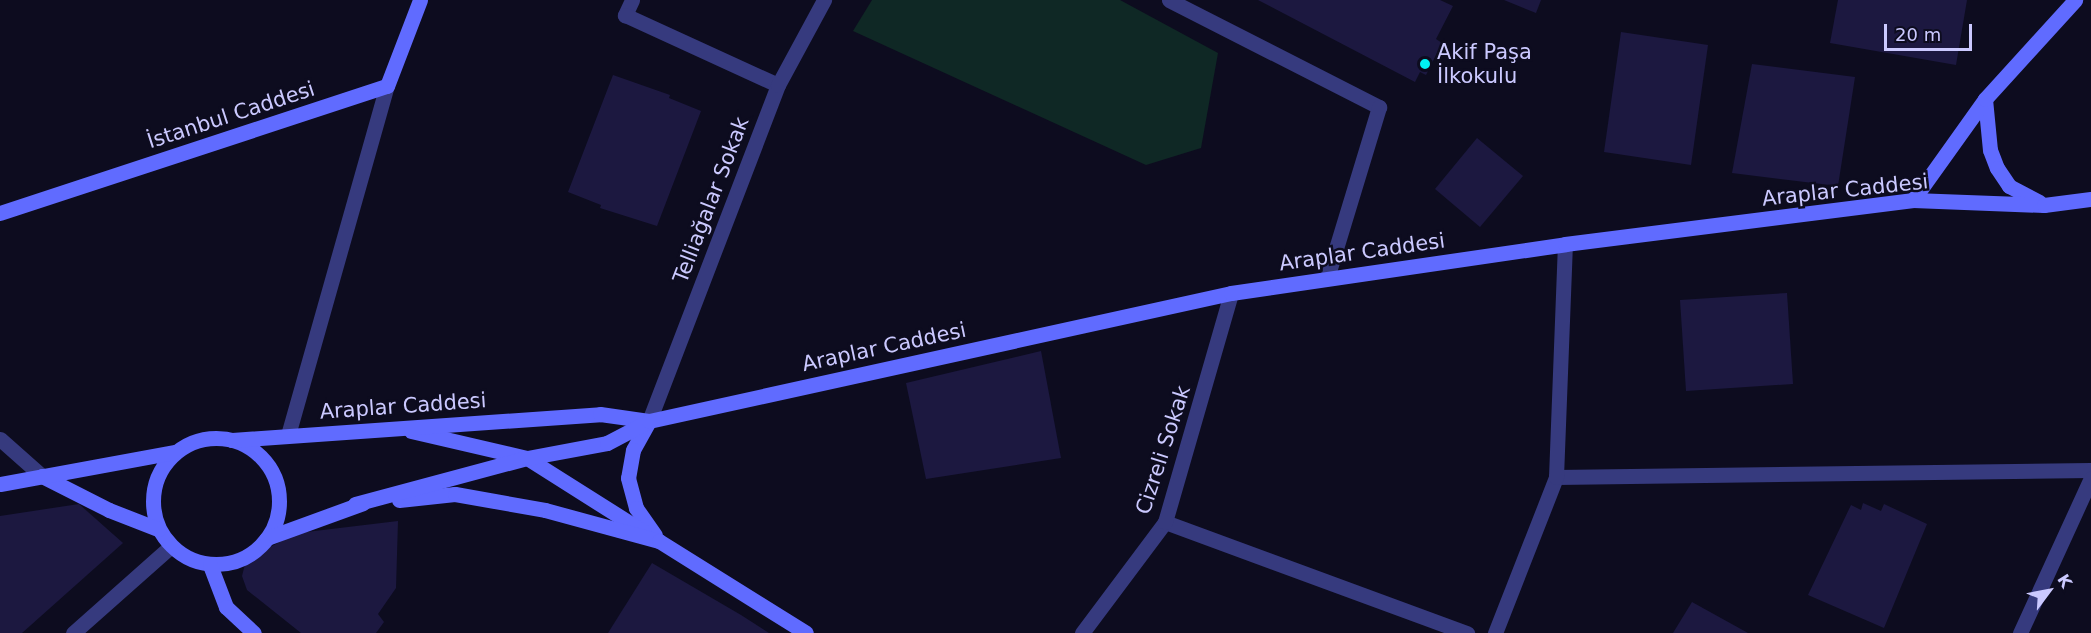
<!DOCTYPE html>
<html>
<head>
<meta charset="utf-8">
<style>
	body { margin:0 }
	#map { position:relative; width:2091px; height:633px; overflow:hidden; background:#0d0c1f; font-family:"DejaVu Sans",sans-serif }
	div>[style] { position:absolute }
	.green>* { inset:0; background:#0f2825 }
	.building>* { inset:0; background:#1c1840 }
	.street>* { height:15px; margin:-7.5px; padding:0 7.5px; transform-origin:7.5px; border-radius:7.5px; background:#363a7e }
	.secondary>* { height:15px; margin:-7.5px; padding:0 7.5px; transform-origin:7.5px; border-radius:7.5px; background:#606bff }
	.secondary>.ring { margin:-7.5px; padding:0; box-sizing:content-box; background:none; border:15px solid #606bff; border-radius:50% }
	.dots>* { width:16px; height:16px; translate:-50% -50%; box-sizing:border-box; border:3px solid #0d0c1f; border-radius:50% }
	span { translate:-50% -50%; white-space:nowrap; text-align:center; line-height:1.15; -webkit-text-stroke:5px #0d0c1f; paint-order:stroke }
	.poi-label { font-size:21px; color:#cbc9ff }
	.left { translate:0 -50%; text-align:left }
	.street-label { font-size:21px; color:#cbc9ff }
	.north { position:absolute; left:2019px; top:561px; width:60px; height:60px; -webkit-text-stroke:4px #0d0c1f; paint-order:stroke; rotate:58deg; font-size:16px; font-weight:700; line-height:24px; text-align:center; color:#cbc9ff }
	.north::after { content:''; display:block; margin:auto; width:21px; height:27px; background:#cbc9ff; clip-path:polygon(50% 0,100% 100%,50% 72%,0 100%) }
	.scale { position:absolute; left:1884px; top:24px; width:88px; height:27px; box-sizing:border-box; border:3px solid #cbc9ff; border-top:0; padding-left:8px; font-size:18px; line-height:21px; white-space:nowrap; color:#cbc9ff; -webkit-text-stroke:4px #0d0c1f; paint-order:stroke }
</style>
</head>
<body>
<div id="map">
	<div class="green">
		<div style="clip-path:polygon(872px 0,1120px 0,1218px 53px,1201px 148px,1146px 165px,853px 31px)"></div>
	</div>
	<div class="building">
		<div style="clip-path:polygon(1258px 0,1440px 0,1453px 6px,1436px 39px,1442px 43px,1426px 75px,1420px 72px,1415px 82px)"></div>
		<div style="clip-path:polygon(1504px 0,1541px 0,1536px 13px)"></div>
		<div style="clip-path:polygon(1838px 0,1967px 0,1956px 65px,1830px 43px)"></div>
		<div style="clip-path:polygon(1621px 32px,1708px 45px,1691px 165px,1604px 152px)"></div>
		<div style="clip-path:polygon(1752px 64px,1855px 77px,1838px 186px,1732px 173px)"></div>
		<div style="clip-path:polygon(613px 75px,670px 95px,669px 98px,701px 111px,657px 226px,600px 208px,601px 205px,568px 192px)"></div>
		<div style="clip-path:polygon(1477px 138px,1523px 176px,1480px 227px,1435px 189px)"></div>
		<div style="clip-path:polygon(1787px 293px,1793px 384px,1686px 391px,1680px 300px)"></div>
		<div style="clip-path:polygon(1041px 351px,1061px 458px,926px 479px,906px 383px)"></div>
		<div style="clip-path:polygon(1863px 503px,1881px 511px,1884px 504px,1927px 524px,1884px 628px,1808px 595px,1851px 505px,1861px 510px)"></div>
		<div style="clip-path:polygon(79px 504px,123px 543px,22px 633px,0 633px,0 516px)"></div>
		<div style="clip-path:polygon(398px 521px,396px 588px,378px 614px,384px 622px,376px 633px,301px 633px,247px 590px,242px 576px,245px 564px,254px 555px,298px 533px)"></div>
		<div style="clip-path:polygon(652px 563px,741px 615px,769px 633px,608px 633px)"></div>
		<div style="clip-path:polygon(1692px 602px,1748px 633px,1673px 633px)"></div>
	</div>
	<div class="street">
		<div style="left:632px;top:0;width:17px;rotate:115deg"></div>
		<div style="left:625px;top:15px;width:168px;rotate:24.6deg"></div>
		<div style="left:1169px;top:0;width:236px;rotate:27deg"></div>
		<div style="left:1379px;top:107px;width:179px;rotate:106.9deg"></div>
		<div style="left:649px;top:421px;width:360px;rotate:-69deg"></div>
		<div style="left:778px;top:85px;width:97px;rotate:-61.6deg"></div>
		<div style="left:288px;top:435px;width:363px;rotate:-74.2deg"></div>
		<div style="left:0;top:439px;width:56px;rotate:41.4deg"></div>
		<div style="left:1556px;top:477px;width:535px;rotate:-0.75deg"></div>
		<div style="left:1165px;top:522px;width:322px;rotate:20.2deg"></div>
		<div style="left:73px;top:633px;width:131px;rotate:-41.6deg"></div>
		<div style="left:1082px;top:633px;width:139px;rotate:-53.2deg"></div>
		<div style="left:1165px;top:522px;width:238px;rotate:-73.9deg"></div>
		<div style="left:1495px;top:633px;width:168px;rotate:-68.6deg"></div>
		<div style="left:1556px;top:477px;width:233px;rotate:-87.8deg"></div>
		<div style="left:2020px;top:633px;width:170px;rotate:-65.4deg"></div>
	</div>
	<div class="secondary">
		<div style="left:1985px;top:99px;width:51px;rotate:84.4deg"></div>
		<div style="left:1990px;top:150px;width:19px;rotate:69deg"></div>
		<div style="left:1997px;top:168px;width:22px;rotate:56deg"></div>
		<div style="left:2009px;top:186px;width:34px;rotate:28deg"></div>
		<div style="left:1913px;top:200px;width:124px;rotate:-54.5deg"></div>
		<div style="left:1985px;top:99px;width:134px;rotate:-47.7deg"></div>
		<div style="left:0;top:213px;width:407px;rotate:-18.2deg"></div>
		<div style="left:387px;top:86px;width:92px;rotate:-69deg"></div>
		<div style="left:649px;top:421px;width:33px;rotate:119deg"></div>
		<div style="left:633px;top:450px;width:28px;rotate:100deg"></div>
		<div style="left:628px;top:478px;width:31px;rotate:75deg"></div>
		<div style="left:636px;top:508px;width:33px;rotate:55deg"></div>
		<div style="left:411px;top:431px;width:119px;rotate:13.1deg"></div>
		<div style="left:527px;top:458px;width:138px;rotate:32.3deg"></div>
		<div class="ring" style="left:153px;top:438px;width:111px;height:111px"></div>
		<div style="left:232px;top:440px;width:369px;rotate:-4deg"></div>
		<div style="left:600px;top:414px;width:49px;rotate:8.1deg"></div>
		<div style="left:42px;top:476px;width:75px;rotate:26.9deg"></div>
		<div style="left:109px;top:510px;width:53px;rotate:21.2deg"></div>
		<div style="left:0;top:484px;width:178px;rotate:-10.4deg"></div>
		<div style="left:399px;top:500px;width:56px;rotate:-6.1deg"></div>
		<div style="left:455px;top:494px;width:91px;rotate:10.1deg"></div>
		<div style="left:545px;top:510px;width:118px;rotate:15.2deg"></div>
		<div style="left:659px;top:541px;width:173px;rotate:32deg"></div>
		<div style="left:355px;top:504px;width:178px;rotate:-15deg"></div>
		<div style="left:527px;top:458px;width:81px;rotate:-10.6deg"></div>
		<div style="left:607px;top:443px;width:47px;rotate:-27.6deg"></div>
		<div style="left:649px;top:421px;width:596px;rotate:-12.4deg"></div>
		<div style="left:1231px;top:293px;width:338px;rotate:-8.3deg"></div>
		<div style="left:1565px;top:244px;width:351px;rotate:-7.2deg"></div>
		<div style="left:1913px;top:200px;width:131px;rotate:2.2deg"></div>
		<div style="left:2044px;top:205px;width:47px;rotate:-7.3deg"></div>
		<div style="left:267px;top:538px;width:102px;rotate:-20deg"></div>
		<div style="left:210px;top:565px;width:45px;rotate:69.1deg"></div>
		<div style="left:226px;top:607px;width:38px;rotate:43deg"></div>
	</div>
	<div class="dots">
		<div style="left:1425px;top:64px;background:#00f2f4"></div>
	</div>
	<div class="poi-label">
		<span class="left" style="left:1437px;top:64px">Akif Paşa<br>İlkokulu</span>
	</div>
	<div class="street-label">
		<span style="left:231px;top:115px;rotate:-18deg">İstanbul Caddesi</span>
		<span style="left:1845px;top:190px;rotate:-6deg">Araplar Caddesi</span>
		<span style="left:711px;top:200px;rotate:-69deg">Telliağalar Sokak</span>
		<span style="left:1362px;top:252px;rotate:-8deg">Araplar Caddesi</span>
		<span style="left:884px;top:347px;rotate:-12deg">Araplar Caddesi</span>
		<span style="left:403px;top:406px;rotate:-4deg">Araplar Caddesi</span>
		<span style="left:1163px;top:450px;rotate:-72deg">Cizreli Sokak</span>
	</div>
	<div class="north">K</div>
	<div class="scale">20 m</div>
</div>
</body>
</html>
